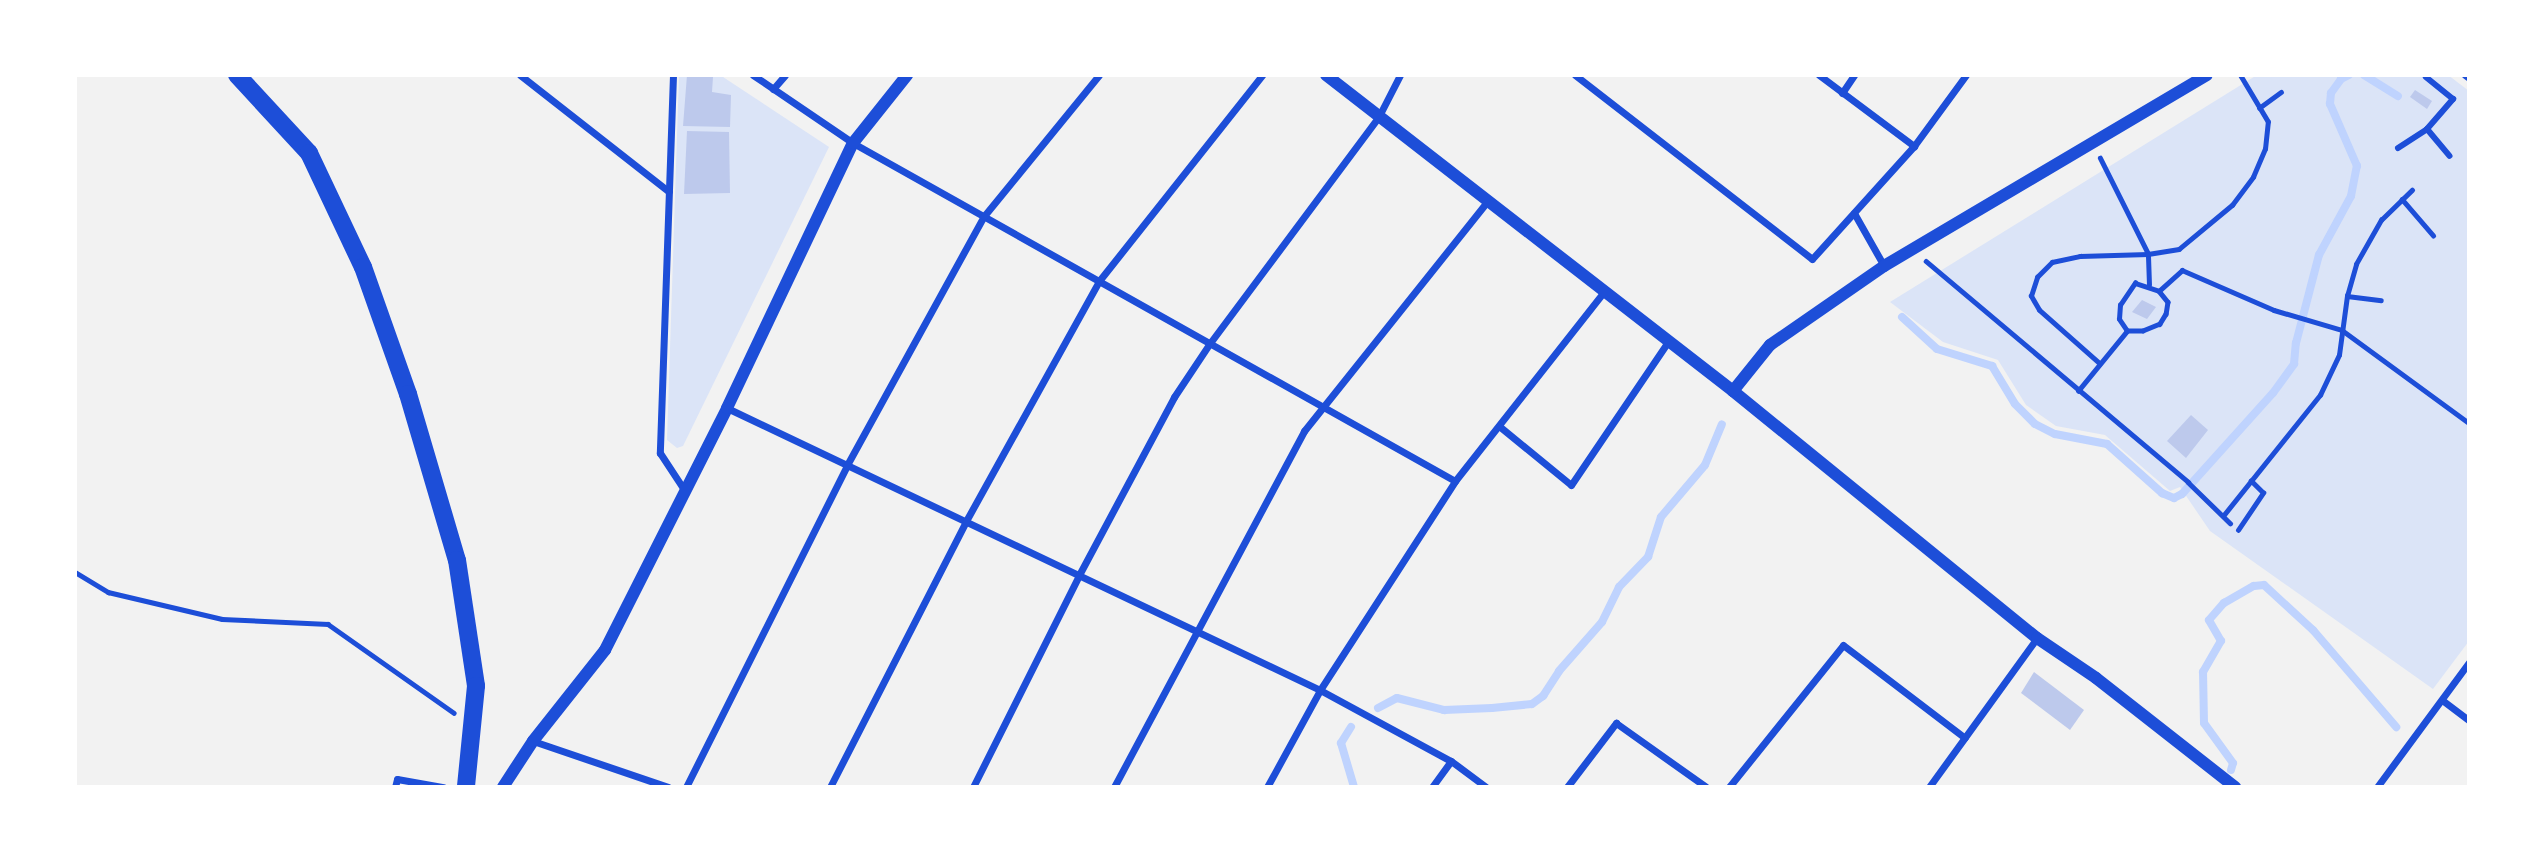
<!DOCTYPE html>
<html>
<head>
<meta charset="utf-8">
<style>
	body { margin:0 }
	#map { position:relative; width:2544px; height:862px; overflow:hidden; background:#f2f2f2; font-family:Arial,sans-serif }
	div>[style] { position:absolute }
	.green>* { inset:0; background:#dbe4f7 }
	.stream>* { height:8px; margin:-4px; padding:0 4px; transform-origin:4px; border-radius:4px; background:#bfd3fe }
	.building>* { inset:0; background:#bdc9ec }
	.path>* { height:4.5px; margin:-2.25px; padding:0 2.25px; transform-origin:2.25px; border-radius:2.25px; background:#1d4ed8 }
	.pedestrian>* { height:6px; margin:-3px; padding:0 3px; transform-origin:3px; border-radius:3px; background:#1d4ed8 }
	.minor>* { height:7px; margin:-3.5px; padding:0 3.5px; transform-origin:3.5px; border-radius:3.5px; background:#1d4ed8 }
	.tertiary>* { height:12px; margin:-6px; padding:0 6px; transform-origin:6px; border-radius:6px; background:#1d4ed8 }
	.primary>* { height:18px; margin:-9px; padding:0 9px; transform-origin:9px; border-radius:9px; background:#1d4ed8 }
	span { translate:-50% -50%; white-space:nowrap; text-align:center; line-height:1.15; -webkit-text-stroke:5px #fff; paint-order:stroke }
	.frame { position:absolute; inset:0; border:77px solid #fff; pointer-events:none }
</style>
</head>
<body>
<div id="map">
	<div class="green">
		<div style="clip-path:polygon(679px 75px,720px 75px,829px 147px,683px 446px,677px 448px,667px 440px)"></div>
		<div style="clip-path:polygon(2257px 75px,2448px 75px,2469px 91px,2469px 641px,2433px 689px,2210px 531px,2180px 487px,2170px 491px,2105px 435px,2056px 426px,2026px 405px,1998px 360px,1943px 342px,1890px 302px)"></div>
	</div>
	<div class="stream">
		<div style="left:2364px;top:75px;width:40px;rotate:32deg"></div>
		<div style="left:1902px;top:317px;width:47px;rotate:42.4deg"></div>
		<div style="left:1937px;top:349px;width:58px;rotate:17.2deg"></div>
		<div style="left:1992px;top:366px;width:44px;rotate:58.8deg"></div>
		<div style="left:2015px;top:404px;width:28px;rotate:45deg"></div>
		<div style="left:2035px;top:424px;width:22px;rotate:27deg"></div>
		<div style="left:2055px;top:434px;width:53px;rotate:10.9deg"></div>
		<div style="left:2107px;top:444px;width:74px;rotate:41.7deg"></div>
		<div style="left:2162px;top:493px;width:13px;rotate:23deg"></div>
		<div style="left:2174px;top:498px;width:9px;rotate:-27deg"></div>
		<div style="left:2182px;top:494px;width:136px;rotate:-48deg"></div>
		<div style="left:2273px;top:393px;width:36px;rotate:-54deg"></div>
		<div style="left:2294px;top:364px;width:21px;rotate:-85deg"></div>
		<div style="left:2296px;top:343px;width:91px;rotate:-75.4deg"></div>
		<div style="left:2319px;top:255px;width:67px;rotate:-61.5deg"></div>
		<div style="left:2351px;top:196px;width:31px;rotate:-79deg"></div>
		<div style="left:2357px;top:166px;width:68px;rotate:-113.5deg"></div>
		<div style="left:2330px;top:104px;width:11px;rotate:-85deg"></div>
		<div style="left:2331px;top:93px;width:17px;rotate:-54deg"></div>
		<div style="left:2341px;top:79px;width:9px;rotate:-27deg"></div>
		<div style="left:1378px;top:708px;width:21px;rotate:-28deg"></div>
		<div style="left:1397px;top:698px;width:49px;rotate:14.3deg"></div>
		<div style="left:1444px;top:710px;width:48px;rotate:-2.4deg"></div>
		<div style="left:1492px;top:708px;width:40px;rotate:-5.7deg"></div>
		<div style="left:1532px;top:704px;width:14px;rotate:-36deg"></div>
		<div style="left:1543px;top:696px;width:30px;rotate:-57deg"></div>
		<div style="left:1559px;top:671px;width:65px;rotate:-48.7deg"></div>
		<div style="left:1602px;top:622px;width:39px;rotate:-64deg"></div>
		<div style="left:1619px;top:587px;width:42px;rotate:-46deg"></div>
		<div style="left:1648px;top:557px;width:42px;rotate:-72deg"></div>
		<div style="left:1661px;top:517px;width:68px;rotate:-49.8deg"></div>
		<div style="left:1705px;top:465px;width:44px;rotate:-67.5deg"></div>
		<div style="left:1351px;top:727px;width:19px;rotate:122deg"></div>
		<div style="left:1341px;top:743px;width:46px;rotate:73.5deg"></div>
		<div style="left:2231px;top:770px;width:7px;rotate:-74deg"></div>
		<div style="left:2233px;top:763px;width:49px;rotate:-125.9deg"></div>
		<div style="left:2204px;top:723px;width:51px;rotate:-91.1deg"></div>
		<div style="left:2203px;top:672px;width:36px;rotate:-60deg"></div>
		<div style="left:2221px;top:641px;width:24px;rotate:-120deg"></div>
		<div style="left:2209px;top:620px;width:23px;rotate:-49deg"></div>
		<div style="left:2224px;top:603px;width:34px;rotate:-30deg"></div>
		<div style="left:2254px;top:586px;width:10px;rotate:-6deg"></div>
		<div style="left:2264px;top:585px;width:67px;rotate:42.6deg"></div>
		<div style="left:2313px;top:630px;width:128px;rotate:49.4deg"></div>
	</div>
	<div class="building">
		<div style="clip-path:polygon(687px 75px,713px 77px,712px 92px,731px 95px,730px 127px,683px 126px)"></div>
		<div style="clip-path:polygon(2415px 90px,2432px 101px,2427px 109px,2410px 97px)"></div>
		<div style="clip-path:polygon(687px 131px,729px 132px,730px 193px,684px 194px)"></div>
		<div style="clip-path:polygon(2142px 300px,2156px 307px,2147px 319px,2132px 312px)"></div>
		<div style="clip-path:polygon(2191px 415px,2208px 430px,2186px 458px,2167px 441px)"></div>
		<div style="clip-path:polygon(2034px 672px,2084px 710px,2070px 730px,2021px 693px)"></div>
	</div>
	<div class="path">
		<div style="left:2259px;top:108px;width:27px;rotate:-36deg"></div>
		<div style="left:2402px;top:199px;width:48px;rotate:49.3deg"></div>
		<div style="left:1926px;top:261px;width:343px;rotate:40.1deg"></div>
		<div style="left:2188px;top:482px;width:59px;rotate:44.3deg"></div>
		<div style="left:2149px;top:285px;width:31px;rotate:-92deg"></div>
		<div style="left:2148px;top:254px;width:31px;rotate:-9deg"></div>
		<div style="left:2179px;top:249px;width:69px;rotate:-39.7deg"></div>
		<div style="left:2232px;top:205px;width:35px;rotate:-53deg"></div>
		<div style="left:2253px;top:177px;width:30px;rotate:-67deg"></div>
		<div style="left:2265px;top:149px;width:27px;rotate:-84deg"></div>
		<div style="left:2268px;top:122px;width:55px;rotate:-120.8deg"></div>
		<div style="left:2159px;top:291px;width:31px;rotate:-42deg"></div>
		<div style="left:2182px;top:270px;width:100px;rotate:23.5deg"></div>
		<div style="left:2274px;top:310px;width:71px;rotate:16.4deg"></div>
		<div style="left:2342px;top:330px;width:157px;rotate:36.2deg"></div>
		<div style="left:2347px;top:296px;width:34px;rotate:7deg"></div>
		<div style="left:2100px;top:364px;width:81px;rotate:-138.5deg"></div>
		<div style="left:2039px;top:310px;width:16px;rotate:-120deg"></div>
		<div style="left:2031px;top:296px;width:20px;rotate:-72deg"></div>
		<div style="left:2037px;top:277px;width:21px;rotate:-45deg"></div>
		<div style="left:2052px;top:262px;width:29px;rotate:-12deg"></div>
		<div style="left:2080px;top:256px;width:68px;rotate:-1.7deg"></div>
		<div style="left:2148px;top:254px;width:107px;rotate:-116.6deg"></div>
		<div style="left:2078px;top:391px;width:77px;rotate:-50.8deg"></div>
		<div style="left:2127px;top:331px;width:14px;rotate:-124deg"></div>
		<div style="left:2119px;top:319px;width:14px;rotate:-86deg"></div>
		<div style="left:2120px;top:305px;width:27px;rotate:-56deg"></div>
		<div style="left:2135px;top:283px;width:25px;rotate:18deg"></div>
		<div style="left:2159px;top:291px;width:14px;rotate:51deg"></div>
		<div style="left:2168px;top:302px;width:12px;rotate:99deg"></div>
		<div style="left:2166px;top:314px;width:12px;rotate:121deg"></div>
		<div style="left:2160px;top:324px;width:18px;rotate:158deg"></div>
		<div style="left:2143px;top:331px;width:16px;rotate:180deg"></div>
		<div style="left:2223px;top:516px;width:155px;rotate:-51.3deg"></div>
		<div style="left:2320px;top:395px;width:44px;rotate:-64.6deg"></div>
		<div style="left:2339px;top:355px;width:60px;rotate:-82.3deg"></div>
		<div style="left:2347px;top:296px;width:33px;rotate:-74deg"></div>
		<div style="left:2356px;top:264px;width:51px;rotate:-60.4deg"></div>
		<div style="left:2381px;top:220px;width:43px;rotate:-44.1deg"></div>
		<div style="left:2238px;top:530px;width:45px;rotate:-56deg"></div>
		<div style="left:2263px;top:493px;width:17px;rotate:-135deg"></div>
		<div style="left:75px;top:572px;width:39px;rotate:31deg"></div>
		<div style="left:108px;top:592px;width:117px;rotate:13.3deg"></div>
		<div style="left:222px;top:619px;width:106px;rotate:2.7deg"></div>
		<div style="left:328px;top:624px;width:154px;rotate:35.2deg"></div>
	</div>
	<div class="pedestrian">
		<div style="left:2427px;top:129px;width:35px;rotate:50deg"></div>
		<div style="left:2398px;top:148px;width:35px;rotate:-33deg"></div>
		<div style="left:2427px;top:129px;width:40px;rotate:-49deg"></div>
		<div style="left:2453px;top:99px;width:35px;rotate:-141deg"></div>
	</div>
	<div class="minor">
		<div style="left:520px;top:75px;width:189px;rotate:38.1deg"></div>
		<div style="left:673px;top:75px;width:378px;rotate:92deg"></div>
		<div style="left:660px;top:453px;width:45px;rotate:56.7deg"></div>
		<div style="left:753px;top:75px;width:121px;rotate:34.2deg"></div>
		<div style="left:853px;top:143px;width:690px;rotate:29.31deg"></div>
		<div style="left:1575px;top:75px;width:300px;rotate:37.8deg"></div>
		<div style="left:1812px;top:259px;width:152px;rotate:-47.9deg"></div>
		<div style="left:1914px;top:146px;width:88px;rotate:-53.8deg"></div>
		<div style="left:1819px;top:75px;width:119px;rotate:36.8deg"></div>
		<div style="left:2465px;top:75px;width:5px;rotate:37deg"></div>
		<div style="left:773px;top:89px;width:18px;rotate:-49deg"></div>
		<div style="left:1842px;top:93px;width:22px;rotate:-56deg"></div>
		<div style="left:1854px;top:213px;width:61px;rotate:60.5deg"></div>
		<div style="left:727px;top:408px;width:657px;rotate:25.43deg"></div>
		<div style="left:1320px;top:690px;width:149px;rotate:28.5deg"></div>
		<div style="left:1451px;top:761px;width:44px;rotate:36.6deg"></div>
		<div style="left:1499px;top:426px;width:93px;rotate:39.3deg"></div>
		<div style="left:1571px;top:485px;width:173px;rotate:-55.9deg"></div>
		<div style="left:2442px;top:700px;width:34px;rotate:37deg"></div>
		<div style="left:533px;top:741px;width:143px;rotate:18.8deg"></div>
		<div style="left:395px;top:787px;width:8px;rotate:-76deg"></div>
		<div style="left:397px;top:779px;width:47px;rotate:9.9deg"></div>
		<div style="left:686px;top:787px;width:360px;rotate:-63.4deg"></div>
		<div style="left:847px;top:465px;width:284px;rotate:-61.2deg"></div>
		<div style="left:984px;top:216px;width:182px;rotate:-50.8deg"></div>
		<div style="left:830px;top:787px;width:299px;rotate:-62.9deg"></div>
		<div style="left:966px;top:521px;width:274px;rotate:-61deg"></div>
		<div style="left:1099px;top:281px;width:263px;rotate:-51.6deg"></div>
		<div style="left:973px;top:787px;width:237px;rotate:-63.4deg"></div>
		<div style="left:1079px;top:575px;width:202px;rotate:-61.9deg"></div>
		<div style="left:1174px;top:397px;width:65px;rotate:-56.3deg"></div>
		<div style="left:1210px;top:343px;width:283px;rotate:-53.3deg"></div>
		<div style="left:1379px;top:116px;width:46px;rotate:-62.9deg"></div>
		<div style="left:1114px;top:787px;width:404px;rotate:-61.9deg"></div>
		<div style="left:1304px;top:431px;width:293px;rotate:-51.4deg"></div>
		<div style="left:1267px;top:787px;width:111px;rotate:-61.3deg"></div>
		<div style="left:1320px;top:690px;width:249px;rotate:-57.1deg"></div>
		<div style="left:1455px;top:481px;width:239px;rotate:-51.8deg"></div>
		<div style="left:1432px;top:787px;width:32px;rotate:-54deg"></div>
		<div style="left:1567px;top:787px;width:81px;rotate:-52.6deg"></div>
		<div style="left:1616px;top:723px;width:110px;rotate:35.4deg"></div>
		<div style="left:1729px;top:787px;width:182px;rotate:-51.2deg"></div>
		<div style="left:1843px;top:645px;width:153px;rotate:37.3deg"></div>
		<div style="left:1929px;top:787px;width:184px;rotate:-54.1deg"></div>
		<div style="left:2377px;top:787px;width:155px;rotate:-53.6deg"></div>
	</div>
	<div class="tertiary">
		<div style="left:1326px;top:75px;width:515px;rotate:37.83deg"></div>
		<div style="left:1733px;top:391px;width:392px;rotate:39.1deg"></div>
		<div style="left:2037px;top:638px;width:71px;rotate:34.1deg"></div>
		<div style="left:2096px;top:678px;width:177px;rotate:38.1deg"></div>
		<div style="left:1733px;top:391px;width:59px;rotate:-51.2deg"></div>
		<div style="left:1770px;top:345px;width:139px;rotate:-34.7deg"></div>
		<div style="left:1884px;top:266px;width:375px;rotate:-30.6deg"></div>
		<div style="left:503px;top:787px;width:55px;rotate:-56.9deg"></div>
		<div style="left:533px;top:741px;width:116px;rotate:-51.6deg"></div>
		<div style="left:605px;top:650px;width:271px;rotate:-63.2deg"></div>
		<div style="left:727px;top:408px;width:293px;rotate:-64.6deg"></div>
		<div style="left:853px;top:143px;width:87px;rotate:-51.5deg"></div>
	</div>
	<div class="primary">
		<div style="left:237px;top:75px;width:106px;rotate:47.3deg"></div>
		<div style="left:309px;top:153px;width:126px;rotate:64.7deg"></div>
		<div style="left:363px;top:267px;width:135px;rotate:70.5deg"></div>
		<div style="left:408px;top:394px;width:173px;rotate:73.6deg"></div>
		<div style="left:457px;top:560px;width:127px;rotate:81.4deg"></div>
		<div style="left:476px;top:686px;width:101px;rotate:95.7deg"></div>
	</div>
	<div class="frame"></div>
</div>
</body>
</html>
